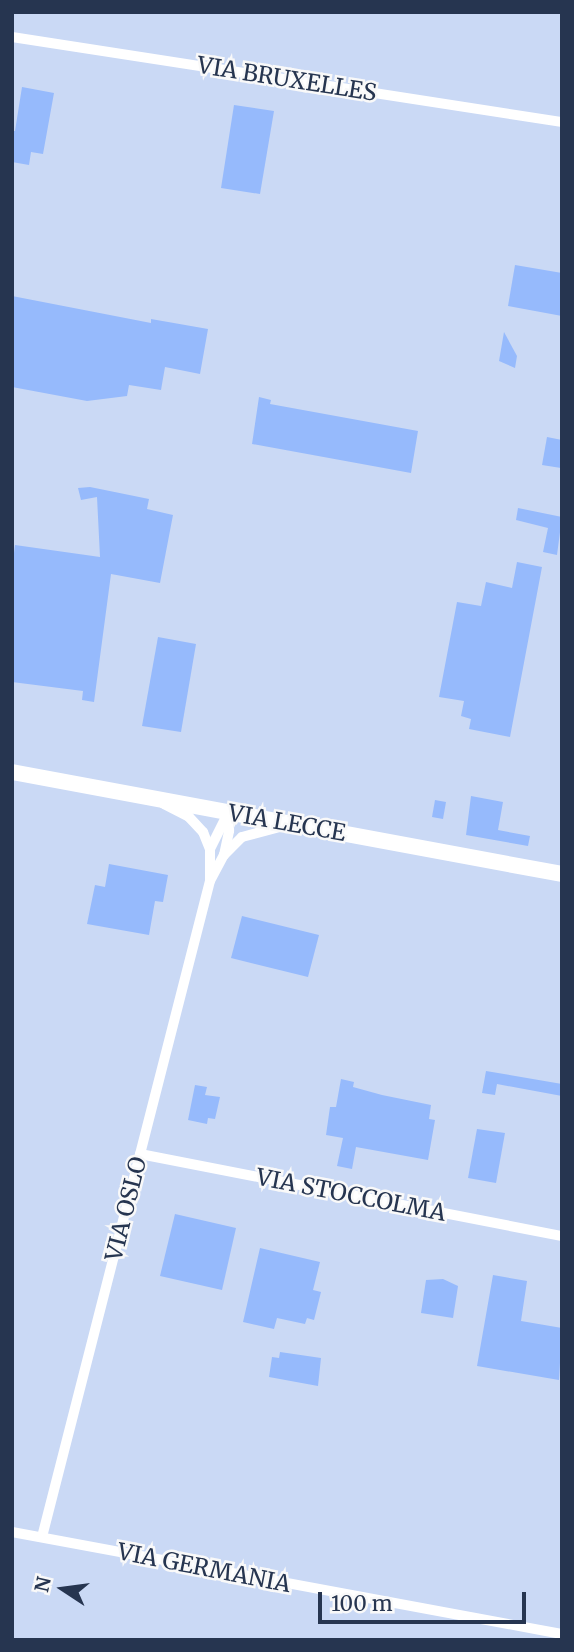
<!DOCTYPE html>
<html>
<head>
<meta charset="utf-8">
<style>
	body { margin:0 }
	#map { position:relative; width:574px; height:1652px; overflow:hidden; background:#cad9f5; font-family:Merriweather,serif }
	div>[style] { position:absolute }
	.building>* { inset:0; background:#96bafc }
	.street>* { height:10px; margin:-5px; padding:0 5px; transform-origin:5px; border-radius:5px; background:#fff }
	.secondary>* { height:16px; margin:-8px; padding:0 8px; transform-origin:8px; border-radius:8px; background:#fff }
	span { translate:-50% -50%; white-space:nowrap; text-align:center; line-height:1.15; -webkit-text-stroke:5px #f9f9f9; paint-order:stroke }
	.street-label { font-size:23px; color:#263550 }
	.frame { position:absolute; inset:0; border:14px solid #263550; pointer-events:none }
	.north { position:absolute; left:28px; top:1554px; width:70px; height:70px; -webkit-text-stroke:5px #f9f9f9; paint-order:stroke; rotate:283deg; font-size:19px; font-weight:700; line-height:28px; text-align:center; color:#263550 }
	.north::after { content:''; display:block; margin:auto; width:24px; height:32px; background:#263550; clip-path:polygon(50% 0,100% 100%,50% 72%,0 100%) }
	.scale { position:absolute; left:318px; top:1592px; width:208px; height:32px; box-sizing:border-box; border:4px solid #263550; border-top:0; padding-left:9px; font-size:21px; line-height:24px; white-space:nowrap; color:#263550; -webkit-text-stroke:5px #f9f9f9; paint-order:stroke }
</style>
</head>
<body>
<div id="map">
	<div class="building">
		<div style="clip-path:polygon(22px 87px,54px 93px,43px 154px,31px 152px,29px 165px,12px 162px,12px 131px,15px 131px)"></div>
		<div style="clip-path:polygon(234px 105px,274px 111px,260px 194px,221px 188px)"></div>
		<div style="clip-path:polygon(515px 265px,562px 273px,562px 316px,508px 306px)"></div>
		<div style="clip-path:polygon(12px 296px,151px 323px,151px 319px,208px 329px,200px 374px,165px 367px,161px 390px,129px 385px,127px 396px,87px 401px,12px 387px)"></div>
		<div style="clip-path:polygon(504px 332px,517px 356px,515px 368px,499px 361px)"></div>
		<div style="clip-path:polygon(259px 397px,271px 400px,270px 404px,418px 431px,411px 473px,252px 444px)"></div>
		<div style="clip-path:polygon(547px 437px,562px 440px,561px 468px,542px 465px)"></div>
		<div style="clip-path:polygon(90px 487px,149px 499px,147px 509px,173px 515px,160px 583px,111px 574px,94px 702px,82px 700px,83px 691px,12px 682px,12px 569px,15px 545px,100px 557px,97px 497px,81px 500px,78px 488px)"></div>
		<div style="clip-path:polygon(518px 508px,562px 517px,557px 555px,543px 552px,548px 528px,516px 520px)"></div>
		<div style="clip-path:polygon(517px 562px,542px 567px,510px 737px,469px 729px,471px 719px,461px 716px,464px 701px,439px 697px,457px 602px,481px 606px,486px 582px,512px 588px)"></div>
		<div style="clip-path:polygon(158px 637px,196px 644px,181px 732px,142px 726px)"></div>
		<div style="clip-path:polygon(471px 796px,503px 802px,498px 830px,530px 836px,528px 846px,466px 835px)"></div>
		<div style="clip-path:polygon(435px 800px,446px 802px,443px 819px,432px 817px)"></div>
		<div style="clip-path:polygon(109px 864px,168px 875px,163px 902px,155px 901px,149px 935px,87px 924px,95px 885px,105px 887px)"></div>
		<div style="clip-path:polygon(242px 916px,319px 935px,308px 977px,231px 958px)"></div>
		<div style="clip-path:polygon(486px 1071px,562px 1084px,562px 1096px,497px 1084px,495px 1095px,482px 1093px)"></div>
		<div style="clip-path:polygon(341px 1079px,354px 1082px,353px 1087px,382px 1095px,431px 1105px,429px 1119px,435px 1120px,428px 1160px,356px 1147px,352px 1169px,337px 1166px,343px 1138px,326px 1135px,330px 1107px,336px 1107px)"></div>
		<div style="clip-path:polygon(195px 1085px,207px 1087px,205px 1095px,220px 1097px,215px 1119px,208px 1118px,207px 1124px,188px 1120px)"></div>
		<div style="clip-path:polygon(477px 1129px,505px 1133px,496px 1183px,468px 1178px)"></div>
		<div style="clip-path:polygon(175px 1214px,236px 1228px,222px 1290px,160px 1276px)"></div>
		<div style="clip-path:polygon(260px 1248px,320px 1262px,313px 1290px,321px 1292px,314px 1320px,307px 1318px,305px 1324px,277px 1318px,274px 1329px,243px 1322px)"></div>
		<div style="clip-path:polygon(493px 1275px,527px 1281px,521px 1321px,562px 1328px,559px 1380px,477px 1366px)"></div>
		<div style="clip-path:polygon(426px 1280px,443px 1279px,458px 1286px,453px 1318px,421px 1313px)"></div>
		<div style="clip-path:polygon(280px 1352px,321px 1358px,318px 1386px,269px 1377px,272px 1357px,279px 1358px)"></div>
	</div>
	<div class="street">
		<div style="left:12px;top:37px;width:557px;rotate:8.79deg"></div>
		<div style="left:164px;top:804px;width:28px;rotate:27deg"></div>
		<div style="left:189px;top:817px;width:21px;rotate:47deg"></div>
		<div style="left:203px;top:832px;width:18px;rotate:68deg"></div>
		<div style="left:210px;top:849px;width:30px;rotate:90deg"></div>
		<div style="left:210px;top:849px;width:40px;rotate:-63.4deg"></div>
		<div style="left:224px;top:855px;width:25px;rotate:-78deg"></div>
		<div style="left:229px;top:831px;width:18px;rotate:-93deg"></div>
		<div style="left:140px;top:1154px;width:430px;rotate:11deg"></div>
		<div style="left:12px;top:1532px;width:559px;rotate:10.51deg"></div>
		<div style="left:42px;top:1537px;width:677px;rotate:-75.64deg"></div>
		<div style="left:210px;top:881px;width:30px;rotate:-62deg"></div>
		<div style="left:224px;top:855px;width:25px;rotate:-45deg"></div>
		<div style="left:242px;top:837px;width:42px;rotate:-15deg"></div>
	</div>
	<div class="secondary">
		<div style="left:12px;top:772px;width:559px;rotate:10.51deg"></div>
	</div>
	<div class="street-label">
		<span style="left:287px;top:79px;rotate:9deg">VIA BRUXELLES</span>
		<span style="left:287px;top:823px;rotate:10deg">VIA LECCE</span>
		<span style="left:351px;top:1195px;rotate:11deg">VIA STOCCOLMA</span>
		<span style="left:126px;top:1209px;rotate:-76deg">VIA OSLO</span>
		<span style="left:204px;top:1568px;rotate:11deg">VIA GERMANIA</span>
	</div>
	<div class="frame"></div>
	<div class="north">N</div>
	<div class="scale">100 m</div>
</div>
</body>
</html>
